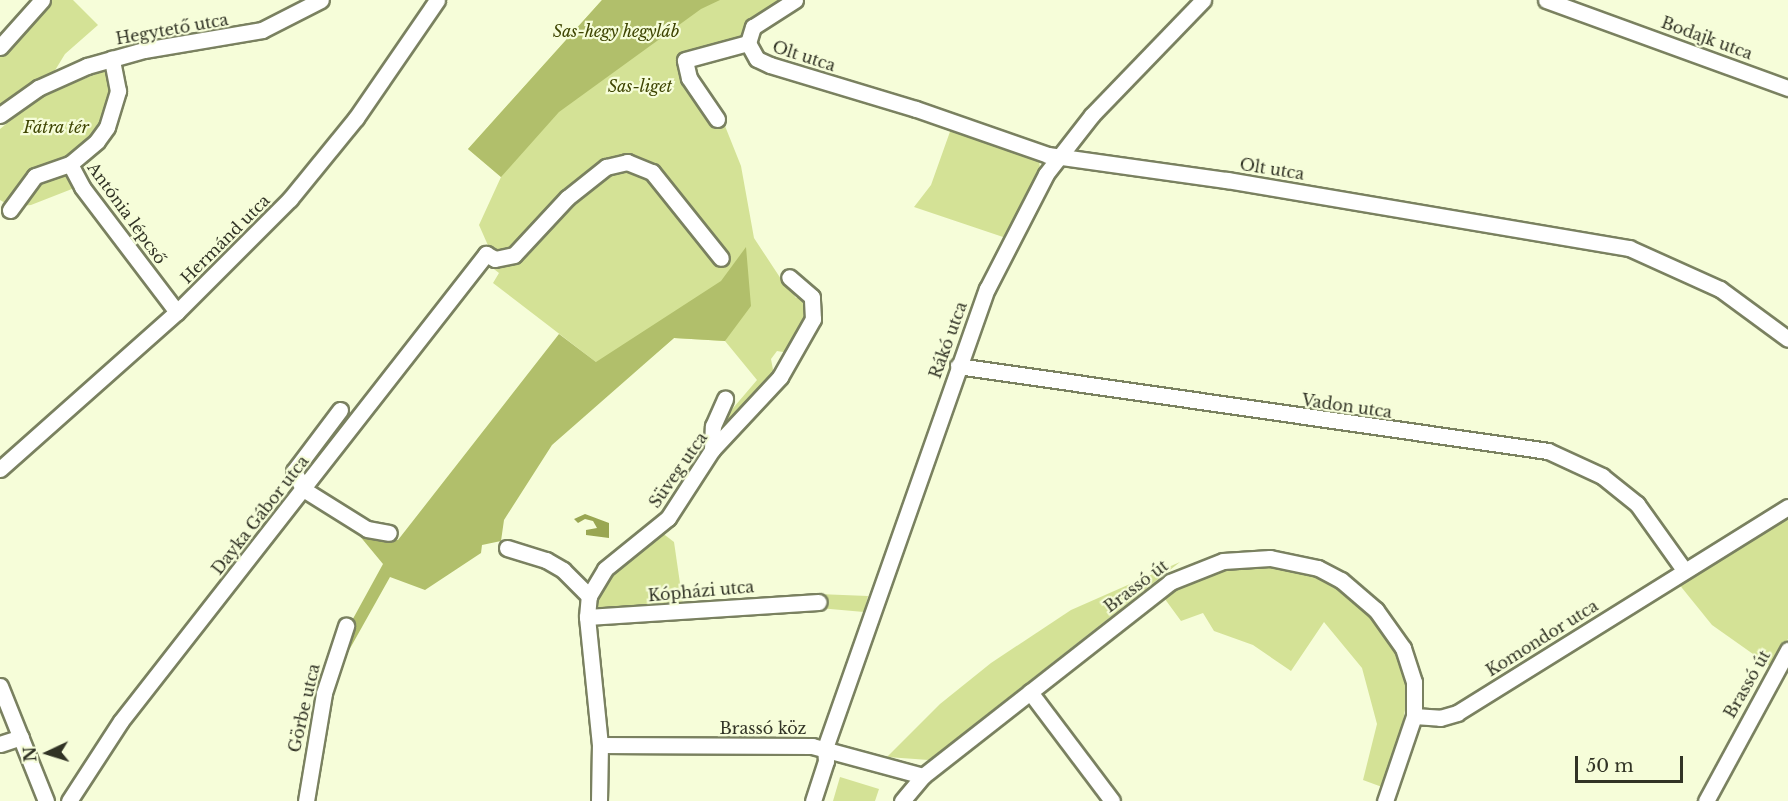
<!DOCTYPE html>
<html>
<head>
<meta charset="utf-8">
<style>
	body { margin:0 }
	#map { position:relative; width:1788px; height:801px; overflow:hidden; background:#f6fdd9; font-family:"Libre Baskerville",serif }
	div>[style] { position:absolute }
	.green>* { inset:0; background:#d4e296 }
	.forest>* { inset:0; background:#b1bf6b }
	.water>* { inset:0; background:#99a652 }
	.roads { filter:drop-shadow(2px 0 #7a8160) drop-shadow(-2px 0 #7a8160) drop-shadow(0 2px #7a8160) drop-shadow(0 -2px #7a8160) }
	.minor>* { height:15px; margin:-7.5px; padding:0 7.5px; transform-origin:7.5px; border-radius:7.5px; background:#fff }
	span { translate:-50% -50%; white-space:nowrap; text-align:center; line-height:1.15; -webkit-text-stroke:4.5px #f6fdd9; paint-order:stroke }
	.street-label { font-size:16px; color:#313325 }
	.park-label { font-size:16px; color:#3d4401; font-style:italic }
	.north { position:absolute; left:18px; top:723px; width:60px; height:60px; -webkit-text-stroke:4px #f6fdd9; paint-order:stroke; rotate:266deg; font-size:16px; font-weight:700; line-height:24px; text-align:center; color:#313325 }
	.north::after { content:''; display:block; margin:auto; width:21px; height:27px; background:#313325; clip-path:polygon(50% 0,100% 100%,50% 72%,0 100%) }
	.scale { position:absolute; left:1575px; top:756px; width:108px; height:27px; box-sizing:border-box; border:3px solid #313325; border-top:0; padding-left:8px; font-size:18px; line-height:21px; white-space:nowrap; color:#313325; -webkit-text-stroke:4px #f6fdd9; paint-order:stroke }
</style>
</head>
<body>
<div id="map">
	<div class="green">
		<div style="clip-path:polygon(50px 0,73px 0,98px 25px,65px 54px,54px 72px,19px 90px,0 107px,0 56px)"></div>
		<div style="clip-path:polygon(602px 0,788px 0,748px 36px,685px 60px,721px 116px,741px 166px,754px 238px,781px 279px,797px 286px,792px 292px,796px 298px,803px 294px,810px 317px,789px 353px,777px 351px,771px 359px,774px 375px,721px 432px,728px 414px,757px 380px,725px 341px,674px 338px,622px 382px,493px 283px,499px 273px,490px 266px,494px 259px,479px 225px,501px 177px,468px 149px)"></div>
		<div style="clip-path:polygon(104px 71px,114px 82px,101px 127px,77px 154px,77px 187px,31px 205px,12px 207px,0 200px,0 129px,41px 96px)"></div>
		<div style="clip-path:polygon(952px 126px,1039px 159px,1040px 169px,1006px 238px,914px 207px,931px 185px)"></div>
		<div style="clip-path:polygon(1788px 515px,1788px 639px,1770px 666px,1712px 625px,1678px 583px)"></div>
		<div style="clip-path:polygon(661px 532px,674px 542px,683px 604px,605px 611px,597px 607px,595px 601px,612px 569px)"></div>
		<div style="clip-path:polygon(1180px 562px,929px 760px,887px 757px,940px 704px,991px 663px,1071px 610px)"></div>
		<div style="clip-path:polygon(1258px 565px,1286px 567px,1331px 582px,1365px 608px,1397px 652px,1408px 693px,1402px 727px,1382px 787px,1363px 780px,1377px 724px,1362px 668px,1324px 622px,1291px 671px,1253px 645px,1214px 631px,1203px 613px,1181px 621px,1162px 595px,1203px 575px)"></div>
		<div style="clip-path:polygon(818px 594px,868px 596px,864px 612px,819px 608px)"></div>
		<div style="clip-path:polygon(840px 777px,879px 789px,875px 801px,833px 801px)"></div>
	</div>
	<div class="forest">
		<div style="clip-path:polygon(602px 0,720px 0,701px 9px,559px 112px,501px 177px,468px 149px)"></div>
		<div style="clip-path:polygon(746px 247px,751px 306px,725px 341px,674px 338px,552px 445px,504px 520px,501px 541px,482px 545px,481px 553px,425px 590px,390px 577px,348px 652px,341px 649px,349px 626px,383px 564px,349px 523px,372px 535px,398px 540px,559px 334px,596px 362px,721px 281px)"></div>
	</div>
	<div class="water">
		<div style="clip-path:polygon(585px 514px,609px 523px,609px 538px,586px 535px,586px 530px,597px 528px,593px 521px,585px 519px,578px 523px,574px 519px)"></div>
	</div>
	<div class="roads">
		<div class="minor">
			<div style="left:1546px;top:0;width:258px;rotate:20deg"></div>
			<div style="left:748px;top:43px;width:18px;rotate:61deg"></div>
			<div style="left:757px;top:59px;width:14px;rotate:25deg"></div>
			<div style="left:770px;top:65px;width:152px;rotate:16.8deg"></div>
			<div style="left:916px;top:109px;width:140px;rotate:19.2deg"></div>
			<div style="left:1048px;top:155px;width:181px;rotate:8deg"></div>
			<div style="left:1227px;top:180px;width:408px;rotate:9.6deg"></div>
			<div style="left:1629px;top:248px;width:100px;rotate:24.3deg"></div>
			<div style="left:1720px;top:289px;width:84px;rotate:36.3deg"></div>
			<div style="left:748px;top:43px;width:17px;rotate:-73deg"></div>
			<div style="left:753px;top:27px;width:50px;rotate:-32.7deg"></div>
			<div style="left:0;top:47px;width:63px;rotate:-48.2deg"></div>
			<div style="left:0;top:115px;width:47px;rotate:-35.4deg"></div>
			<div style="left:38px;top:88px;width:54px;rotate:-24.2deg"></div>
			<div style="left:87px;top:66px;width:59px;rotate:-15.7deg"></div>
			<div style="left:144px;top:50px;width:120px;rotate:-9.6deg"></div>
			<div style="left:262px;top:30px;width:66px;rotate:-27deg"></div>
			<div style="left:717px;top:119px;width:50px;rotate:-124.3deg"></div>
			<div style="left:689px;top:78px;width:18px;rotate:-103deg"></div>
			<div style="left:685px;top:60px;width:65px;rotate:-15.1deg"></div>
			<div style="left:70px;top:164px;width:26px;rotate:62deg"></div>
			<div style="left:82px;top:187px;width:157px;rotate:52.8deg"></div>
			<div style="left:10px;top:210px;width:42px;rotate:-53.7deg"></div>
			<div style="left:35px;top:176px;width:37px;rotate:-19deg"></div>
			<div style="left:70px;top:164px;width:35px;rotate:-40deg"></div>
			<div style="left:97px;top:141px;width:17px;rotate:-54deg"></div>
			<div style="left:107px;top:127px;width:38px;rotate:-73deg"></div>
			<div style="left:118px;top:91px;width:33px;rotate:-101deg"></div>
			<div style="left:958px;top:366px;width:596px;rotate:8.2deg"></div>
			<div style="left:1548px;top:451px;width:60px;rotate:24.8deg"></div>
			<div style="left:1602px;top:476px;width:45px;rotate:38.7deg"></div>
			<div style="left:1637px;top:504px;width:81px;rotate:54.5deg"></div>
			<div style="left:340px;top:410px;width:76px;rotate:127deg"></div>
			<div style="left:294px;top:471px;width:20px;rotate:63deg"></div>
			<div style="left:303px;top:489px;width:75px;rotate:32deg"></div>
			<div style="left:367px;top:529px;width:22px;rotate:10deg"></div>
			<div style="left:712px;top:450px;width:24px;rotate:-88deg"></div>
			<div style="left:713px;top:426px;width:30px;rotate:-66deg"></div>
			<div style="left:0;top:469px;width:237px;rotate:-41.6deg"></div>
			<div style="left:177px;top:312px;width:160px;rotate:-45deg"></div>
			<div style="left:290px;top:199px;width:104px;rotate:-50.8deg"></div>
			<div style="left:356px;top:118px;width:143px;rotate:-55.5deg"></div>
			<div style="left:507px;top:548px;width:41px;rotate:17.1deg"></div>
			<div style="left:546px;top:560px;width:20px;rotate:30deg"></div>
			<div style="left:563px;top:570px;width:37px;rotate:45deg"></div>
			<div style="left:587px;top:617px;width:232px;rotate:-3.7deg"></div>
			<div style="left:0;top:686px;width:124px;rotate:68.2deg"></div>
			<div style="left:1030px;top:692px;width:136px;rotate:53deg"></div>
			<div style="left:1414px;top:716px;width:26px;rotate:4deg"></div>
			<div style="left:1440px;top:718px;width:18px;rotate:-16deg"></div>
			<div style="left:1457px;top:713px;width:390px;rotate:-31.9deg"></div>
			<div style="left:0;top:744px;width:22px;rotate:-18deg"></div>
			<div style="left:600px;top:745px;width:212px;rotate:0.3deg"></div>
			<div style="left:812px;top:746px;width:115px;rotate:15.1deg"></div>
			<div style="left:69px;top:801px;width:95px;rotate:-57deg"></div>
			<div style="left:121px;top:721px;width:593px;rotate:-51.99deg"></div>
			<div style="left:486px;top:254px;width:10px;rotate:29deg"></div>
			<div style="left:495px;top:259px;width:19px;rotate:-12deg"></div>
			<div style="left:514px;top:255px;width:78px;rotate:-47.1deg"></div>
			<div style="left:567px;top:198px;width:50px;rotate:-38.5deg"></div>
			<div style="left:606px;top:167px;width:22px;rotate:-13deg"></div>
			<div style="left:627px;top:162px;width:27px;rotate:22deg"></div>
			<div style="left:652px;top:172px;width:110px;rotate:51.3deg"></div>
			<div style="left:306px;top:801px;width:109px;rotate:-80.5deg"></div>
			<div style="left:324px;top:693px;width:71px;rotate:-71.8deg"></div>
			<div style="left:599px;top:801px;width:56px;rotate:-89deg"></div>
			<div style="left:600px;top:745px;width:129px;rotate:-95.8deg"></div>
			<div style="left:587px;top:617px;width:21px;rotate:-85deg"></div>
			<div style="left:589px;top:596px;width:31px;rotate:-59deg"></div>
			<div style="left:605px;top:569px;width:81px;rotate:-39deg"></div>
			<div style="left:668px;top:518px;width:81px;rotate:-57.1deg"></div>
			<div style="left:712px;top:450px;width:100px;rotate:-47deg"></div>
			<div style="left:780px;top:377px;width:67px;rotate:-60.4deg"></div>
			<div style="left:813px;top:319px;width:22px;rotate:-93deg"></div>
			<div style="left:812px;top:297px;width:30px;rotate:-139deg"></div>
			<div style="left:813px;top:801px;width:42px;rotate:-72deg"></div>
			<div style="left:826px;top:761px;width:13px;rotate:-94deg"></div>
			<div style="left:825px;top:748px;width:487px;rotate:-70.6deg"></div>
			<div style="left:987px;top:289px;width:129px;rotate:-62.8deg"></div>
			<div style="left:1046px;top:174px;width:75px;rotate:-52.1deg"></div>
			<div style="left:1092px;top:115px;width:160px;rotate:-46deg"></div>
			<div style="left:902px;top:801px;width:33px;rotate:-50deg"></div>
			<div style="left:923px;top:776px;width:314px;rotate:-38.1deg"></div>
			<div style="left:1170px;top:582px;width:57px;rotate:-21.6deg"></div>
			<div style="left:1223px;top:561px;width:47px;rotate:-3.7deg"></div>
			<div style="left:1270px;top:558px;width:49px;rotate:11.8deg"></div>
			<div style="left:1318px;top:568px;width:26px;rotate:28deg"></div>
			<div style="left:1341px;top:580px;width:46px;rotate:40.6deg"></div>
			<div style="left:1376px;top:610px;width:47px;rotate:54.6deg"></div>
			<div style="left:1403px;top:648px;width:36px;rotate:72deg"></div>
			<div style="left:1414px;top:682px;width:34px;rotate:90deg"></div>
			<div style="left:1414px;top:716px;width:90px;rotate:108.8deg"></div>
			<div style="left:1706px;top:801px;width:172px;rotate:-61.5deg"></div>
		</div>
	</div>
	<div class="street-label">
		<span style="left:172px;top:29px;rotate:-10deg">Hegytető utca</span>
		<span style="left:1707px;top:38px;rotate:20deg">Bodajk utca</span>
		<span style="left:804px;top:56px;rotate:18deg">Olt utca</span>
		<span style="left:1272px;top:169px;rotate:9deg">Olt utca</span>
		<span style="left:127px;top:213px;rotate:54deg">Antónia lépcső</span>
		<span style="left:225px;top:239px;rotate:-45deg">Hermánd utca</span>
		<span style="left:948px;top:340px;rotate:-70deg">Rákó utca</span>
		<span style="left:1347px;top:406px;rotate:8deg">Vadon utca</span>
		<span style="left:678px;top:470px;rotate:-55deg">Süveg utca</span>
		<span style="left:260px;top:515px;rotate:-52deg">Dayka Gábor utca</span>
		<span style="left:1136px;top:586px;rotate:-37deg">Brassó út</span>
		<span style="left:701px;top:591px;rotate:-5deg">Kópházi utca</span>
		<span style="left:1542px;top:638px;rotate:-32deg">Komondor utca</span>
		<span style="left:1747px;top:684px;rotate:-60deg">Brassó út</span>
		<span style="left:304px;top:708px;rotate:-77deg">Görbe utca</span>
		<span style="left:763px;top:728px">Brassó köz</span>
	</div>
	<div class="park-label">
		<span style="left:616px;top:31px">Sas-hegy hegyláb</span>
		<span style="left:640px;top:86px">Sas-liget</span>
		<span style="left:56px;top:127px">Fátra tér</span>
	</div>
	<div class="north">N</div>
	<div class="scale">50 m</div>
</div>
</body>
</html>
